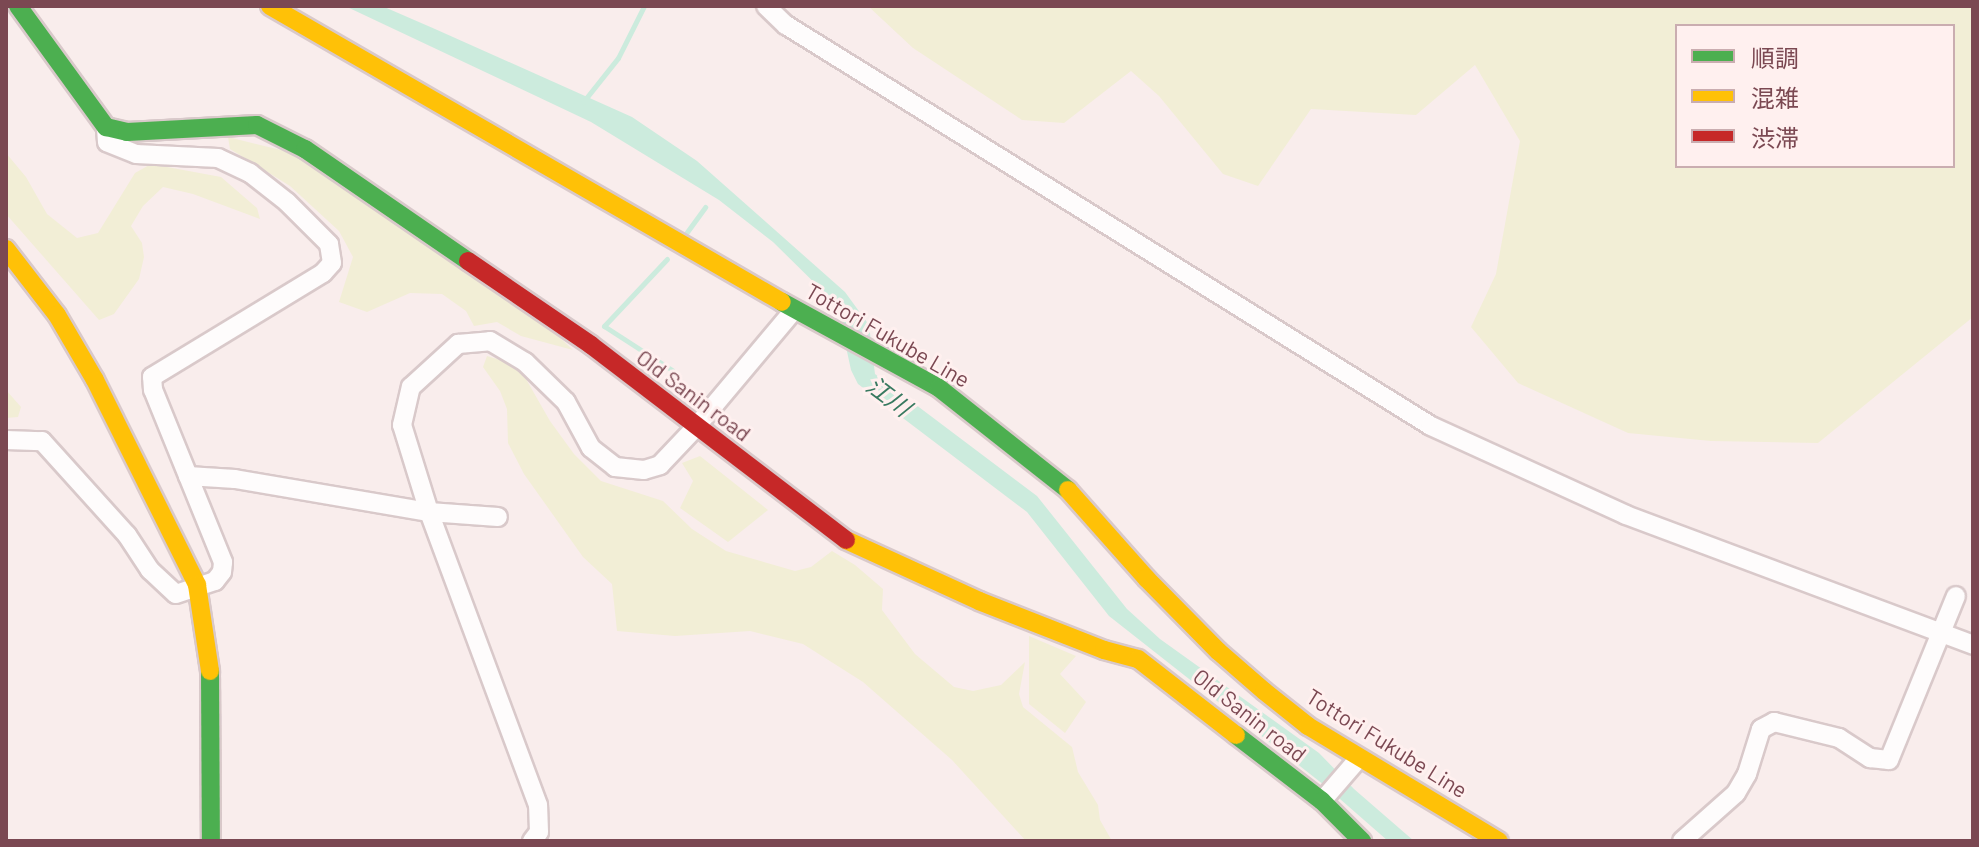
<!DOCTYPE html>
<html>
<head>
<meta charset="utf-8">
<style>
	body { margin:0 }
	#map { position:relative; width:1979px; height:847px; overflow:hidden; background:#f9edec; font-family:Barlow,"Noto Sans JP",sans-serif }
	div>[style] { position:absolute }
	.green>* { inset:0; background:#f2eed6 }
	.water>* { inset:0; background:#ccebdd }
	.stream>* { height:5px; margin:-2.5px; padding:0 2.5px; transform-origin:2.5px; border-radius:2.5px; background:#ccebdd }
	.roads { filter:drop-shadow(2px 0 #d9c9ca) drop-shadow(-2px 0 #d9c9ca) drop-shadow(0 2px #d9c9ca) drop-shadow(0 -2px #d9c9ca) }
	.street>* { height:18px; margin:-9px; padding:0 9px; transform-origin:9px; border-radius:9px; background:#fefcfc }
	.fast>* { height:18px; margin:-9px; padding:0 9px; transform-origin:9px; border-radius:9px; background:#4caf50 }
	.slow>* { height:18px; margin:-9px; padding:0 9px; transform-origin:9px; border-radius:9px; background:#ffc107 }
	.jam>* { height:18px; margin:-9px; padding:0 9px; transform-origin:9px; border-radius:9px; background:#c62828 }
	span { translate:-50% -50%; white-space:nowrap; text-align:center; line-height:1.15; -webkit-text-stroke:6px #fff0ef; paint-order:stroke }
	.street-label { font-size:22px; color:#7b4852 }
	.water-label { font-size:24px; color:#387a60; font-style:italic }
	.frame { position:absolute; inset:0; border:8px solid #7b4852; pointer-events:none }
	.legend { position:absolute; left:1675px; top:24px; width:280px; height:144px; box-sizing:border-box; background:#fff0ef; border:2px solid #caadb0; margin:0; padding:10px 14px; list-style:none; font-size:24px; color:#7b4852 }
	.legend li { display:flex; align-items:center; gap:16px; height:40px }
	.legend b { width:40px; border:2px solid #caadb0 }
</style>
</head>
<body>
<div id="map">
	<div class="green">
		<div style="clip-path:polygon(evenodd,868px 6px,1973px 6px,1973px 317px,1818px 443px,1711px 441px,1628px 433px,1518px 383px,1471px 327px,1496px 274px,1520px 141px,1475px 65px,1416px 115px,1311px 109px,1258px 186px,1223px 174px,1159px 96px,1131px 71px,1064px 123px,1022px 120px,913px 48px,868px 6px,1677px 26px,1953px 26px,1953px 166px,1677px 166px,1677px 26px)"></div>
		<div style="clip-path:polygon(228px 137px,289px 152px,556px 334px,573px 350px,521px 336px,497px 322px,474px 326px,466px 311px,442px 294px,410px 293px,367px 312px,339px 302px,353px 257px,339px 231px,290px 186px,230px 149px)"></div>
		<div style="clip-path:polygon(6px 153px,26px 177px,47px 214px,77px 238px,98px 233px,135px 173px,151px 164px,221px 177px,257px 208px,260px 219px,193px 194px,163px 187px,143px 206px,131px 226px,142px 243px,144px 257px,139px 279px,114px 314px,99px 320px,6px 214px)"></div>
		<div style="clip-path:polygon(487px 356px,510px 363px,526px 379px,550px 421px,574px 454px,601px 481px,663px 501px,692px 529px,726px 551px,795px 571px,811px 567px,832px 551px,855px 565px,883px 589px,882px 610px,915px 654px,954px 687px,973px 691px,1001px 685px,1025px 662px,1019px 694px,1023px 707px,1072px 747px,1078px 772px,1098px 805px,1100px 820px,1112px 841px,1026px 841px,952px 760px,863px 682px,803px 644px,750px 631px,675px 636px,617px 631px,612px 584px,583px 557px,524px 474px,508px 443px,507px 409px,500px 391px,483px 367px)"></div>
		<div style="clip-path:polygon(6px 390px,21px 407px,18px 417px,6px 418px)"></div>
		<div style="clip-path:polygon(700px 456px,768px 510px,728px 542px,680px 508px,693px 481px,682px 463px)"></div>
		<div style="clip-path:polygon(1029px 636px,1076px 656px,1060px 674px,1086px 702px,1065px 733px,1029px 704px)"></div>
	</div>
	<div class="water">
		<div style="clip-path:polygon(345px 6px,382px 6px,435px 29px,632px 117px,697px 161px,845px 292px,869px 325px,875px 374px,1037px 496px,1127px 609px,1160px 639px,1319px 753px,1354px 789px,1414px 841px,1388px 841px,1324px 785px,1109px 616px,1027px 512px,858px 384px,851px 370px,837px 305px,773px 242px,719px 200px,591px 122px)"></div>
	</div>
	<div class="stream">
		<div style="left:583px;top:102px;width:56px;rotate:-51.5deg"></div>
		<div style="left:618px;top:58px;width:58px;rotate:-63.4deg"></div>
		<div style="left:687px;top:232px;width:31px;rotate:-54deg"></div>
		<div style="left:667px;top:259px;width:92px;rotate:133.2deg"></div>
		<div style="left:604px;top:326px;width:81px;rotate:32.9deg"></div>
	</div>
	<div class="roads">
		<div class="street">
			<div style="left:766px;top:6px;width:28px;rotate:44deg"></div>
			<div style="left:786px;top:25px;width:759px;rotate:31.87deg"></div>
			<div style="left:1431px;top:426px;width:214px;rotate:24.5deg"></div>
			<div style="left:1626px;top:515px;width:371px;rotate:20.5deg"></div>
			<div style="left:6px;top:440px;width:36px;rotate:2deg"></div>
			<div style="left:42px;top:441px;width:127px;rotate:47.9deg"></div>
			<div style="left:127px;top:535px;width:42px;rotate:56.7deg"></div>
			<div style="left:150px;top:570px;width:35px;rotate:43deg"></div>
			<div style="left:176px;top:594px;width:41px;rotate:-18.4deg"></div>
			<div style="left:215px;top:581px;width:11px;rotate:-52deg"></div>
			<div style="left:222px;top:572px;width:10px;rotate:-84deg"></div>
			<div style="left:223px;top:562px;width:186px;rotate:-112.1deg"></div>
			<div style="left:153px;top:390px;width:13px;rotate:-94deg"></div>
			<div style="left:152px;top:377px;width:200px;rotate:-31.3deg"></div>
			<div style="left:323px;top:273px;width:13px;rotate:-48deg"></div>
			<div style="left:332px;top:263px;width:19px;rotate:-99deg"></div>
			<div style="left:329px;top:244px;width:59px;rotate:-135deg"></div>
			<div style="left:287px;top:202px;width:47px;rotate:-141.9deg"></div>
			<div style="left:250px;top:173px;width:35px;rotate:-155deg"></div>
			<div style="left:218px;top:158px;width:82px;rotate:-177.2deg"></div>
			<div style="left:136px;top:154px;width:31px;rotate:-158deg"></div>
			<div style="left:107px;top:142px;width:15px;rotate:-94deg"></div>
			<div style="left:188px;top:476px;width:47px;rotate:3.7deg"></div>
			<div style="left:235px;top:479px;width:197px;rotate:9.7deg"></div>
			<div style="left:429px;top:512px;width:69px;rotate:4.1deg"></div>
			<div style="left:1322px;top:801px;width:57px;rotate:-49.3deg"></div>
			<div style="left:532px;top:841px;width:11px;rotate:-52deg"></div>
			<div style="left:539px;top:832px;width:27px;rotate:-92deg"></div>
			<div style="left:538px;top:805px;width:313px;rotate:-110.4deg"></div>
			<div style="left:429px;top:512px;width:91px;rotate:-107.2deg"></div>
			<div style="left:402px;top:425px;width:39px;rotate:-77deg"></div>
			<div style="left:411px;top:387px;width:64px;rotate:-42.5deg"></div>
			<div style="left:458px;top:344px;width:32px;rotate:-5deg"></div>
			<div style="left:490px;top:341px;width:41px;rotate:31deg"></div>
			<div style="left:525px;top:362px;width:57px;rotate:44.3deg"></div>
			<div style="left:566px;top:402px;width:52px;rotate:61.5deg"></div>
			<div style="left:591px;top:448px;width:31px;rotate:38deg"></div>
			<div style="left:615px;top:467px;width:29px;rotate:6deg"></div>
			<div style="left:644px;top:470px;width:17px;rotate:-17deg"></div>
			<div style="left:660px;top:465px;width:51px;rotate:-46.6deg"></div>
			<div style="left:695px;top:428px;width:154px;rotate:-50deg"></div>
			<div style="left:1682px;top:841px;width:72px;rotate:-41.6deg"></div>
			<div style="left:1736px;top:793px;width:22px;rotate:-60deg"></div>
			<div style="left:1747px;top:774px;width:47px;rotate:-72.7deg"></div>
			<div style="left:1761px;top:729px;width:15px;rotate:-28deg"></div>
			<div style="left:1774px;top:722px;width:67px;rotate:13.8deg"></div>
			<div style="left:1839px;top:738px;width:37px;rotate:33deg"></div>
			<div style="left:1870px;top:758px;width:19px;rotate:6deg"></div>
			<div style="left:1889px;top:760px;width:177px;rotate:-67.8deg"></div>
		</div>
		<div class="fast">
			<div style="left:18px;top:6px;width:150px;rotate:54deg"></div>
			<div style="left:106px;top:127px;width:22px;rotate:13deg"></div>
			<div style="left:127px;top:132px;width:130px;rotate:-3.1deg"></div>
			<div style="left:257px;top:125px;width:54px;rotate:26.6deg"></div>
			<div style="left:305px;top:149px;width:198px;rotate:34.5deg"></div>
			<div style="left:782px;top:302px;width:179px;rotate:28.7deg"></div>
			<div style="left:939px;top:388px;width:164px;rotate:38.3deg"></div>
			<div style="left:210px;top:671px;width:170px;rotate:89.7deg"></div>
			<div style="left:1236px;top:735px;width:108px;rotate:37.5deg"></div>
			<div style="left:1322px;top:801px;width:57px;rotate:45deg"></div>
		</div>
		<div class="slow">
			<div style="left:270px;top:6px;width:591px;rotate:30.03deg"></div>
			<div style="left:6px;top:249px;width:83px;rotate:52.3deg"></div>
			<div style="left:57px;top:315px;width:75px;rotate:59.7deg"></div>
			<div style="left:95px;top:380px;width:229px;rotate:63.5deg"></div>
			<div style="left:197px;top:585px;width:87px;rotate:81.4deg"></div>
			<div style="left:1068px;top:490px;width:118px;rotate:48.4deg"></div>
			<div style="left:1146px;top:578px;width:103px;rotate:45.4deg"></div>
			<div style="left:1218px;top:651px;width:61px;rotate:41deg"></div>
			<div style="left:1264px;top:691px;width:56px;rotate:38.5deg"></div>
			<div style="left:1308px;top:726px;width:223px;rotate:31.1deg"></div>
			<div style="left:846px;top:540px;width:146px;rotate:24.6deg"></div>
			<div style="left:979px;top:601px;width:134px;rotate:21.4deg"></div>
			<div style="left:1104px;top:650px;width:35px;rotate:15deg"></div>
			<div style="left:1138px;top:659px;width:124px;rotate:37.8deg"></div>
		</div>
		<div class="jam">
			<div style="left:468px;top:261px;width:149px;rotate:34.3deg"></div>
			<div style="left:591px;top:345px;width:321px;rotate:37.4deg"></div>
		</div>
	</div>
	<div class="street-label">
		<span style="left:888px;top:335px;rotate:30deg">Tottori Fukube Line</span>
		<span style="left:694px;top:395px;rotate:37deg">Old Sanin road</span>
		<span style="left:1250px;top:715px;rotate:38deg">Old Sanin road</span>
		<span style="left:1387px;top:743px;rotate:32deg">Tottori Fukube Line</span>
	</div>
	<div class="water-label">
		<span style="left:889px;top:396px;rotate:37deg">江川</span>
	</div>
	<div class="frame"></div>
	<ul class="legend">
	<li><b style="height:10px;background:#4caf50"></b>順調</li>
	<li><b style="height:10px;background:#ffc107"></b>混雑</li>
	<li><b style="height:10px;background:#c62828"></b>渋滞</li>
	</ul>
</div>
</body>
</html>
